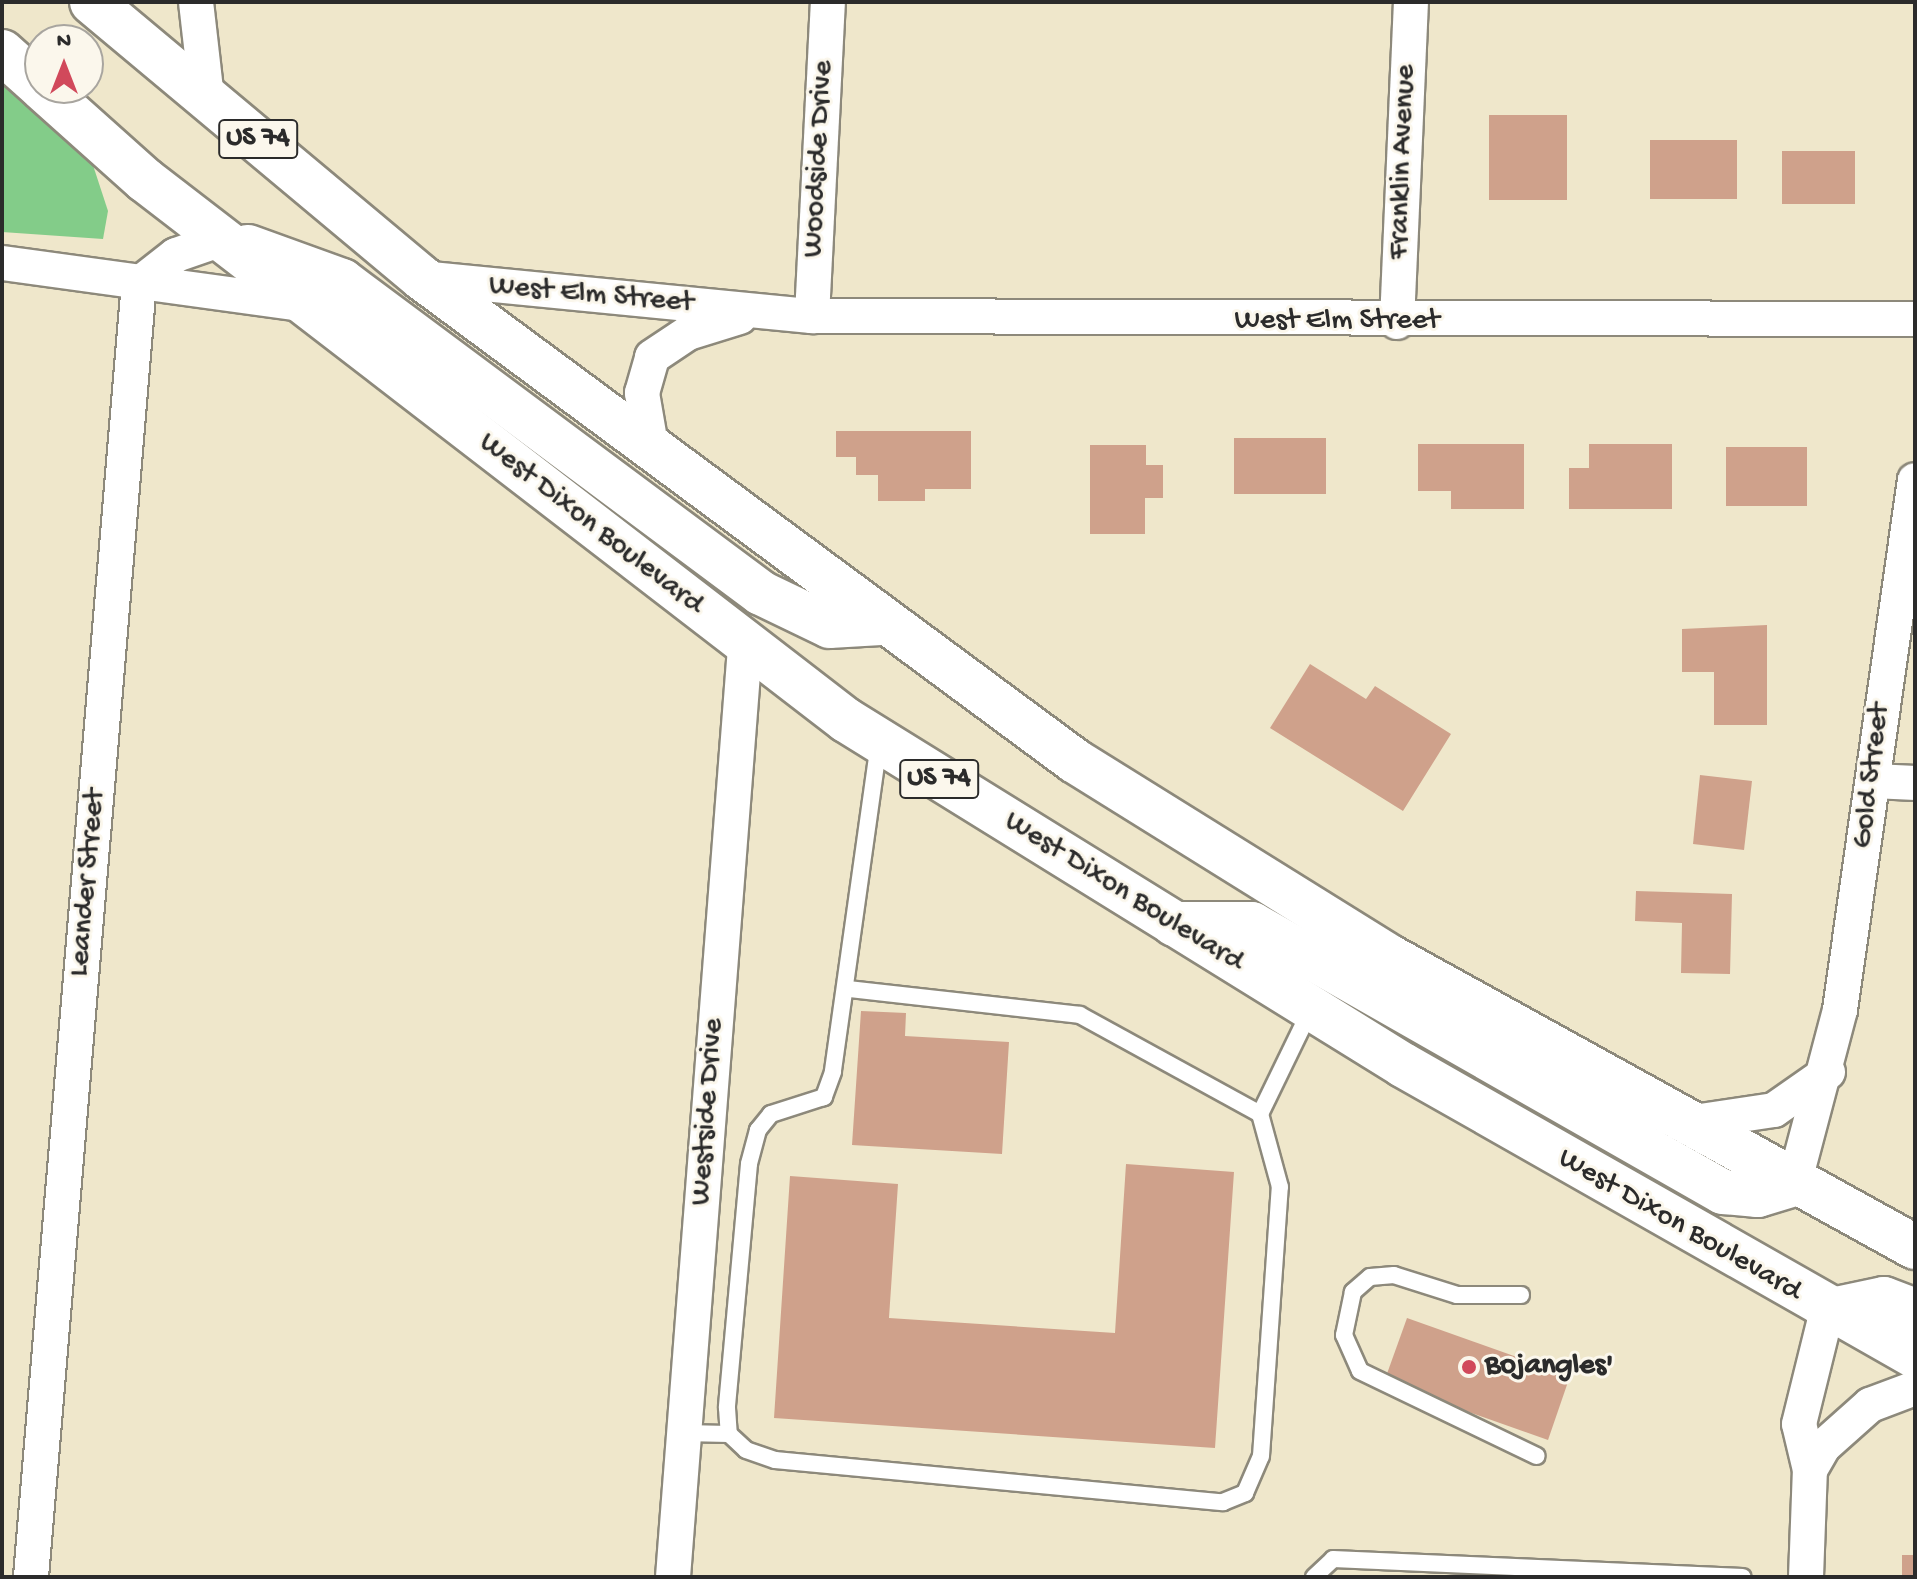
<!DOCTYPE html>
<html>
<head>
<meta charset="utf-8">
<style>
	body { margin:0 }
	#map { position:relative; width:1917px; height:1579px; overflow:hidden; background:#efe7cb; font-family:"Gochi Hand",sans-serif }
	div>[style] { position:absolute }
	.green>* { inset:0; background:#83cc89 }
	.building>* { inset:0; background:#cfa18b }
	.roads { filter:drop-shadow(2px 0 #8d897b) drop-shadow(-2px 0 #8d897b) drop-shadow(0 2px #8d897b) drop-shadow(0 -2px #8d897b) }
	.service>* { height:16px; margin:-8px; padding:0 8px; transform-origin:8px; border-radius:8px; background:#fff }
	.minor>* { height:34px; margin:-17px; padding:0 17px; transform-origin:17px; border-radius:17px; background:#fff }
	.trunk>* { height:44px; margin:-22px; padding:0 22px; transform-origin:22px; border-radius:22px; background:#fff }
	.dots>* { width:22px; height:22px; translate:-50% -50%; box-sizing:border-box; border:4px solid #fbf7ec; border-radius:50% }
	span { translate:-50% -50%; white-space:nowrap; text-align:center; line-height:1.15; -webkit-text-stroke:6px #fbf7ec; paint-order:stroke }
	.shield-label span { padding:2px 6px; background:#fbf7ec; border:2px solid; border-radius:6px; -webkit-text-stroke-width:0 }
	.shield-label { font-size:28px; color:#2b2b2b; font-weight:700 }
	.street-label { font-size:30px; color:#2b2b2b }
	.poi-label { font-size:30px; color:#2b2b2b; font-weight:700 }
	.left { translate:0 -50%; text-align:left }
	.frame { position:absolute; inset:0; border:4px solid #2b2b2b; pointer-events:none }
	.north { position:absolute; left:24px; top:24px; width:80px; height:80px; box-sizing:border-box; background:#fbf7ec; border:2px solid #a8a59f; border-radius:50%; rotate:0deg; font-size:22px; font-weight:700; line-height:32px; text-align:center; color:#2b2b2b }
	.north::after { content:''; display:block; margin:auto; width:28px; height:36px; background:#d1495b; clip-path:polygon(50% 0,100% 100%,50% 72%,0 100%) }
</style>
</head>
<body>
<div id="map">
	<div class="green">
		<div style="clip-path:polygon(2px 73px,89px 153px,108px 211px,103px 239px,2px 232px)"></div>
	</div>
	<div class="building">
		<div style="clip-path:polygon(1489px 115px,1567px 115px,1567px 200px,1489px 200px)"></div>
		<div style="clip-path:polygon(1650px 140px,1737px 140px,1737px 199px,1650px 199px)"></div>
		<div style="clip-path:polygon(1782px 151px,1855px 151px,1855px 204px,1782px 204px)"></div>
		<div style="clip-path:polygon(836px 431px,971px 431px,971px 489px,925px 489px,925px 501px,878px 501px,878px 475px,856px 475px,856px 457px,836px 457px)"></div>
		<div style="clip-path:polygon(1234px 438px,1326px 438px,1326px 494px,1234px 494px)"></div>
		<div style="clip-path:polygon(1418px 444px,1524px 444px,1524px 509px,1451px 509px,1451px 491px,1418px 491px)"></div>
		<div style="clip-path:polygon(1589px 444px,1672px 444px,1672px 509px,1569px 509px,1569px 468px,1589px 468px)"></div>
		<div style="clip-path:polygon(1090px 445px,1146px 445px,1146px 465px,1163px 465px,1163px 498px,1145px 498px,1145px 534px,1090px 534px)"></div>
		<div style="clip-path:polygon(1726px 447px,1807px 447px,1807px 506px,1726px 506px)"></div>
		<div style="clip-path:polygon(1767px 625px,1767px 725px,1714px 725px,1714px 672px,1682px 672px,1682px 629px)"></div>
		<div style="clip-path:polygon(1310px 664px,1366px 699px,1375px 686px,1451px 734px,1403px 811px,1270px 728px)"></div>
		<div style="clip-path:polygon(1700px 775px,1752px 781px,1744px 850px,1693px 844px)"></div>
		<div style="clip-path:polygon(1636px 891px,1732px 894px,1730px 974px,1681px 973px,1682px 923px,1635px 921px)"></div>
		<div style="clip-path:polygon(861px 1011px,906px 1013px,905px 1036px,1009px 1042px,1002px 1154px,852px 1145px)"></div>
		<div style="clip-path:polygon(1126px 1164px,1234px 1172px,1215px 1448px,774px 1418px,790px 1176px,898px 1184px,889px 1318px,1115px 1333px)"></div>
		<div style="clip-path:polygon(1407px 1318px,1570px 1376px,1548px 1440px,1384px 1382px)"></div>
		<div style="clip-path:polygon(1902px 1555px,1915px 1555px,1915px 1577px,1902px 1577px)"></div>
	</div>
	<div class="roads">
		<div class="service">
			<div style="left:879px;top:743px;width:332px;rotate:98deg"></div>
			<div style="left:833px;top:1072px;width:27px;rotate:110deg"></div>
			<div style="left:824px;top:1097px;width:56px;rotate:162.2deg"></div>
			<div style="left:771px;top:1114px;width:21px;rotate:129deg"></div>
			<div style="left:758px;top:1130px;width:35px;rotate:105deg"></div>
			<div style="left:749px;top:1164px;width:245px;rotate:95.2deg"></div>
			<div style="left:727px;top:1408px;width:26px;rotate:86deg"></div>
			<div style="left:729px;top:1434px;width:23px;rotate:43deg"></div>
			<div style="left:746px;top:1450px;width:31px;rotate:19deg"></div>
			<div style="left:775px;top:1460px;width:450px;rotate:5.4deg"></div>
			<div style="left:1223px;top:1502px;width:24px;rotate:-22deg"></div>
			<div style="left:1245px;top:1493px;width:40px;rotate:-66.6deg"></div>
			<div style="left:1261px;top:1456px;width:270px;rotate:-86deg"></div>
			<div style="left:1280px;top:1187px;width:76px;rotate:-105.3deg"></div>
			<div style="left:1260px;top:1114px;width:117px;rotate:-64.1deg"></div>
			<div style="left:849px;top:989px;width:232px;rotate:6.4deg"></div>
			<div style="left:1080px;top:1015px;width:205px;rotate:28.8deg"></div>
			<div style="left:1521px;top:1295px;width:64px;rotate:180deg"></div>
			<div style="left:1457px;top:1295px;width:66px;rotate:-162.4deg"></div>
			<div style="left:1394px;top:1275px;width:24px;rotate:175deg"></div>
			<div style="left:1370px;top:1277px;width:23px;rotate:139deg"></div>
			<div style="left:1353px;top:1292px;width:44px;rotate:101.8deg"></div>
			<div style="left:1344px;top:1335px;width:39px;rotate:66deg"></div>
			<div style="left:1360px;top:1371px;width:196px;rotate:25.7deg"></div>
			<div style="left:684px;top:1433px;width:45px;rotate:1.3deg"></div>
			<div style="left:1314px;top:1577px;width:26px;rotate:-43deg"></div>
			<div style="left:1333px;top:1559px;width:410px;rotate:2.5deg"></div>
		</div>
		<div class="minor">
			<div style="left:196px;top:2px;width:97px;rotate:83.5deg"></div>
			<div style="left:2px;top:263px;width:310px;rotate:7.8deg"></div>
			<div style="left:422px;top:278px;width:392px;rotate:5.6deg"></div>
			<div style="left:812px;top:316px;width:1103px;rotate:0.16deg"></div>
			<div style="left:812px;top:316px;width:314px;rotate:-87.1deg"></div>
			<div style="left:1397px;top:322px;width:320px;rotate:-87.5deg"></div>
			<div style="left:652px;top:451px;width:59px;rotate:-99.8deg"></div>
			<div style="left:642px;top:393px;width:37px;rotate:-74deg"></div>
			<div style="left:652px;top:357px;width:43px;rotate:-33.7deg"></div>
			<div style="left:688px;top:333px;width:54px;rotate:-17.1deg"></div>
			<div style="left:1874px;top:781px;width:41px;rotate:2.8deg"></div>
			<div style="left:1687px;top:1123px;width:88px;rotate:-8.5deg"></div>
			<div style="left:1774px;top:1110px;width:66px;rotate:-35.1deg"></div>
			<div style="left:1794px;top:1184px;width:180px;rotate:-75.2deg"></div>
			<div style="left:1840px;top:1010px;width:535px;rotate:-81.95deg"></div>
			<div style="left:1810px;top:1470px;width:47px;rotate:-103.4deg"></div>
			<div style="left:1799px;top:1424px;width:116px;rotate:-76.1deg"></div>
			<div style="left:31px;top:1577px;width:1298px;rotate:-85.23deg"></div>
			<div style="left:139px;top:284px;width:47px;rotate:-38.1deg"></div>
			<div style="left:176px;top:255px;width:49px;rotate:-19.2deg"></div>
			<div style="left:673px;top:1577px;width:933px;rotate:-85.57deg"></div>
			<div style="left:1806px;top:1577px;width:107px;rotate:-87.9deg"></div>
			<div style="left:1810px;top:1470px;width:28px;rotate:-60deg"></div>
			<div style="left:1824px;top:1446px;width:62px;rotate:-41.7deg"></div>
			<div style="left:1870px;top:1405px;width:48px;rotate:-20.7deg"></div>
		</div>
		<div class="trunk">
			<div style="left:92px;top:2px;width:430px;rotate:39.9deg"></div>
			<div style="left:422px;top:278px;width:812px;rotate:36.49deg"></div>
			<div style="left:1075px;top:761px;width:369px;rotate:31.9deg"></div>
			<div style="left:1388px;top:956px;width:602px;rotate:28.91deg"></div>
			<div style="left:2px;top:52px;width:51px;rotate:41.8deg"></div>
			<div style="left:42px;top:88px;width:138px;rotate:41.8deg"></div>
			<div style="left:145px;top:180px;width:885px;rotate:37.61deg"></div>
			<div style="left:846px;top:720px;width:655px;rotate:31.77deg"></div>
			<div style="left:1403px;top:1065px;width:589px;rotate:29.61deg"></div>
			<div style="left:248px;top:247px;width:100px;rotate:19.9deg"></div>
			<div style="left:342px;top:281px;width:522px;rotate:36.67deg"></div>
			<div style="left:761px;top:593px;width:76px;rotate:25.6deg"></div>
			<div style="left:830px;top:626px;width:50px;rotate:-3.4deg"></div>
			<div style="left:1174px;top:924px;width:78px"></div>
			<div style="left:1252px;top:924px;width:542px;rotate:29.64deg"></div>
			<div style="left:1723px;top:1192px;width:35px;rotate:5deg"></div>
			<div style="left:1758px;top:1195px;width:38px;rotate:-17deg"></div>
			<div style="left:1827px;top:1311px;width:58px;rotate:-11.9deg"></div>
			<div style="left:1884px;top:1299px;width:33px;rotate:21deg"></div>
		</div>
	</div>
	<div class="dots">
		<div style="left:1469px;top:1367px;background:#d1495b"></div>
	</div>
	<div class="shield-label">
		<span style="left:258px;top:139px">US 74</span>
		<span style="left:939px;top:779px">US 74</span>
	</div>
	<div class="street-label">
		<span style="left:820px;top:159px;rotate:-87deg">Woodside Drive</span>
		<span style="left:1404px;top:162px;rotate:-88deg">Franklin Avenue</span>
		<span style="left:591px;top:296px;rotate:5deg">West Elm Street</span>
		<span style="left:1337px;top:322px">West Elm Street</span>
		<span style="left:590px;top:525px;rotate:38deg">West Dixon Boulevard</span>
		<span style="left:1873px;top:776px;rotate:-83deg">Gold Street</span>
		<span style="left:89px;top:883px;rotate:-85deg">Leander Street</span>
		<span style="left:1123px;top:893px;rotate:32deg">West Dixon Boulevard</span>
		<span style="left:709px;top:1112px;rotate:-86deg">Westside Drive</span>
		<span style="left:1679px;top:1226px;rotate:30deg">West Dixon Boulevard</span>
	</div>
	<div class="poi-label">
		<span class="left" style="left:1485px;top:1367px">Bojangles'</span>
	</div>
	<div class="frame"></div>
	<div class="north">N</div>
</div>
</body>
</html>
